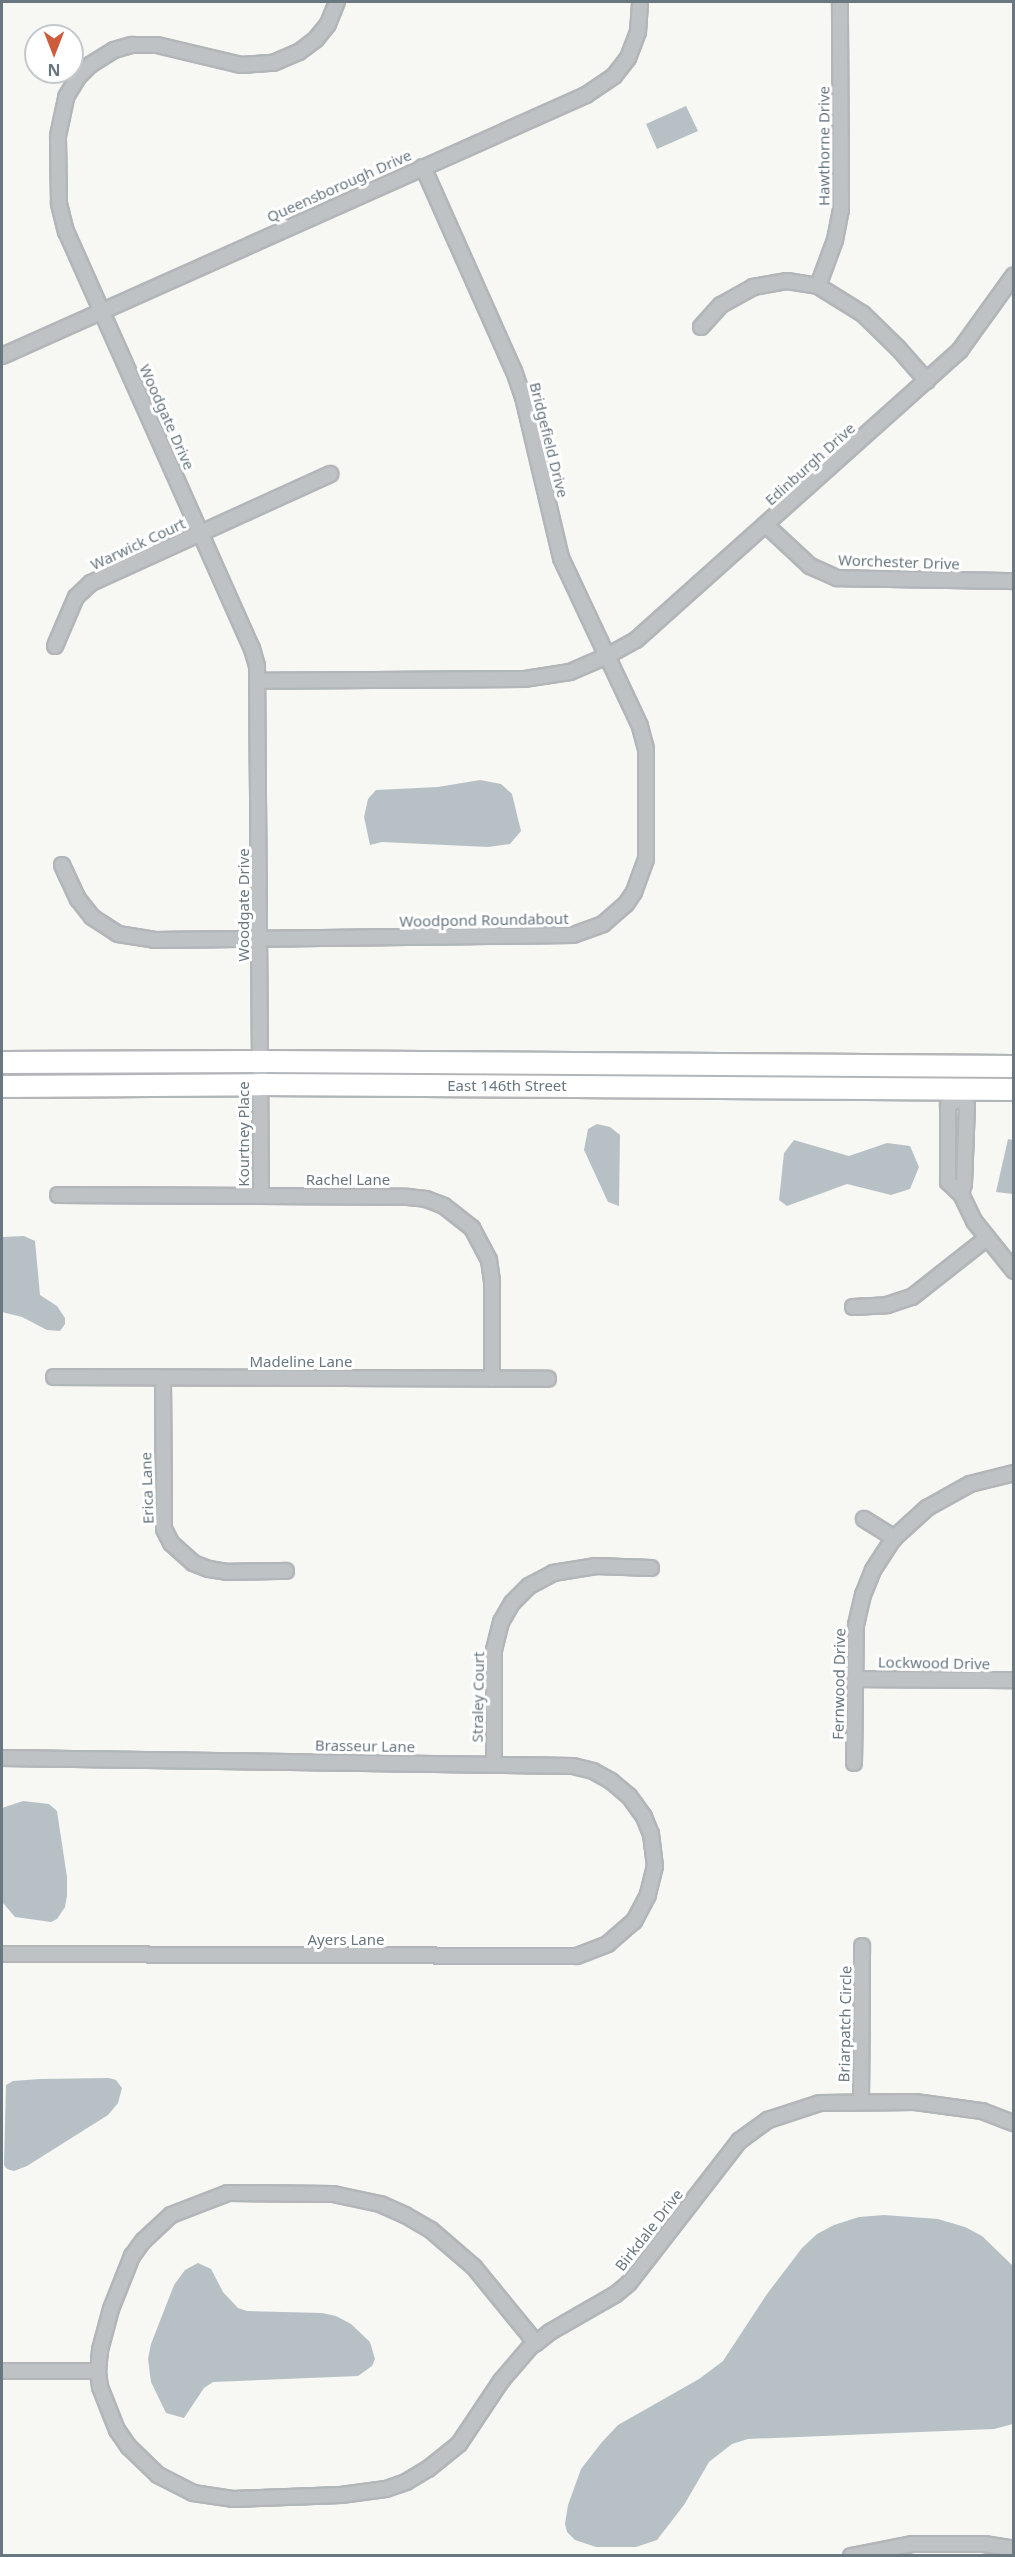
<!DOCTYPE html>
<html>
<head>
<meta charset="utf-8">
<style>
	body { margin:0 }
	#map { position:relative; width:1015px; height:2557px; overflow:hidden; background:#f7f7f4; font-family:"Noto Sans",sans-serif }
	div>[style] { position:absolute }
	.water>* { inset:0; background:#b7c1c5 }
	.roads { filter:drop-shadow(2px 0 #b2b6b9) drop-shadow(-2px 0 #b2b6b9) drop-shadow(0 2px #b2b6b9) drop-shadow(0 -2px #b2b6b9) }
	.minor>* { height:14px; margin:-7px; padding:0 7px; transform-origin:7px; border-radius:7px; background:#bec2c5 }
	.primary>* { height:21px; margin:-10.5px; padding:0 10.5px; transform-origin:10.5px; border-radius:10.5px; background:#fff }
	span { translate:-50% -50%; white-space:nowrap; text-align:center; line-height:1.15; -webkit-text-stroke:6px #fff; paint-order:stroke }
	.street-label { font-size:15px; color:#697781 }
	.frame { position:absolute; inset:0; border:3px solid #697781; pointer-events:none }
	.north { position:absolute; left:24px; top:24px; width:60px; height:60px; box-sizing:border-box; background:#fff; border:2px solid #c3c9cd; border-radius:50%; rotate:180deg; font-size:16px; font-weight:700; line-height:24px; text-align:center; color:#697781 }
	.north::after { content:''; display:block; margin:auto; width:21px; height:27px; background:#ce5c3c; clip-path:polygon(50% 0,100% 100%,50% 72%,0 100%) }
</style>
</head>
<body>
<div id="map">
	<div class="water">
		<div style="clip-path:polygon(686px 106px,698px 131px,657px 149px,646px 124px)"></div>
		<div style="clip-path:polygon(480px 780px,501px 784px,512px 794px,521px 831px,510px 844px,488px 847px,382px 842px,370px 845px,364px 817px,368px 799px,376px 790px,438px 787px)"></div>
		<div style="clip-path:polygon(597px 1124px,610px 1127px,620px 1135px,619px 1206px,608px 1202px,584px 1150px,588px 1129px)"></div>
		<div style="clip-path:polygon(1008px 1139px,1013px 1140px,1013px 1194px,996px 1192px)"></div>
		<div style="clip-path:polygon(794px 1140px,849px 1156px,887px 1143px,910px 1146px,919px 1167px,910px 1189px,891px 1195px,847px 1184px,787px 1206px,779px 1200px,784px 1153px)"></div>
		<div style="clip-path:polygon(24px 1236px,35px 1241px,40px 1295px,57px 1306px,65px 1318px,65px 1324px,60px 1331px,47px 1330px,22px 1317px,2px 1312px,2px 1237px)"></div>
		<div style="clip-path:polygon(23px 1801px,49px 1804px,57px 1811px,67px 1877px,67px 1896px,65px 1907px,57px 1919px,51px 1922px,15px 1917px,3px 1903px,2px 1808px)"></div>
		<div style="clip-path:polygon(109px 2078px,116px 2080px,122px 2088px,118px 2103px,108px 2115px,27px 2166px,14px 2171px,7px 2169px,4px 2165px,6px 2085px,13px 2081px,40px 2079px)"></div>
		<div style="clip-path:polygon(884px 2215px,938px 2219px,965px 2227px,982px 2236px,1013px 2266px,1013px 2424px,994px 2429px,748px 2439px,732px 2444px,709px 2462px,684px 2505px,657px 2540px,636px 2547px,596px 2547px,575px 2540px,567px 2532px,565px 2524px,568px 2505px,581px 2469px,602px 2442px,618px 2425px,699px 2379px,723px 2361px,767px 2294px,802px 2248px,817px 2234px,834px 2225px,859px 2217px)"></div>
		<div style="clip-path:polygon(198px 2263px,211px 2269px,223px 2292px,238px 2308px,247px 2311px,322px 2313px,336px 2316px,351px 2324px,370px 2342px,375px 2359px,372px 2366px,358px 2376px,213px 2382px,204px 2388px,184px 2418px,166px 2413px,151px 2382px,148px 2359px,151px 2344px,174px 2285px,185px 2270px)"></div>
	</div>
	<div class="roads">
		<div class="minor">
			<div style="left:423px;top:167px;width:223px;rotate:66deg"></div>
			<div style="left:514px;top:371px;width:28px;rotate:71deg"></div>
			<div style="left:523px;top:397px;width:165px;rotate:76.7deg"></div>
			<div style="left:561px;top:558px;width:108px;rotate:64.9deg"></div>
			<div style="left:607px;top:656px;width:33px;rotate:-29deg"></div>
			<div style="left:636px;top:640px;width:435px;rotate:-41.8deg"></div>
			<div style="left:960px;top:350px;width:92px;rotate:-54.2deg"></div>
			<div style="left:818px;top:286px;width:49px;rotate:-69.7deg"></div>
			<div style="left:835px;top:240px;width:31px;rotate:-79deg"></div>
			<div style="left:841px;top:210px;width:208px;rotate:-90.3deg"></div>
			<div style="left:701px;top:327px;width:30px;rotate:-48deg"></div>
			<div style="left:721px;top:305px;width:37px;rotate:-29deg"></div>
			<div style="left:753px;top:287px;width:35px;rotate:-10deg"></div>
			<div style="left:787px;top:281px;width:31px;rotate:9deg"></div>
			<div style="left:818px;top:286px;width:53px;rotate:31.9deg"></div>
			<div style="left:863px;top:314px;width:49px;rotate:44.2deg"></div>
			<div style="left:898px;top:348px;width:44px;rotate:48.7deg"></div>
			<div style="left:2px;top:356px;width:640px;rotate:-24.08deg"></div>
			<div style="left:586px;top:95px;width:34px;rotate:-34deg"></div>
			<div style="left:614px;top:76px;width:23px;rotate:-52deg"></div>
			<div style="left:628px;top:58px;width:28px;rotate:-69deg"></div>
			<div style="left:638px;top:32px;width:30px;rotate:-86deg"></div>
			<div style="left:766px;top:525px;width:60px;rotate:43deg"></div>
			<div style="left:810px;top:566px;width:30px;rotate:24deg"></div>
			<div style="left:837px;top:578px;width:177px;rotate:1deg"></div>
			<div style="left:55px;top:646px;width:53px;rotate:-66.8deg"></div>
			<div style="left:76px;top:597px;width:21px;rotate:-43deg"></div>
			<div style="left:91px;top:583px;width:263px;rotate:-24.5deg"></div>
			<div style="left:62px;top:865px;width:38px;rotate:65deg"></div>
			<div style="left:78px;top:899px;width:23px;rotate:52deg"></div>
			<div style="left:92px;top:917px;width:31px;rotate:33deg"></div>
			<div style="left:118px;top:934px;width:36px;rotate:9deg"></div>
			<div style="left:154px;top:940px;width:419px;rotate:-0.7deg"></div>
			<div style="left:573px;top:935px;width:32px;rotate:-20deg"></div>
			<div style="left:603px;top:924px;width:30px;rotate:-41deg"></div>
			<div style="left:626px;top:904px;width:14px;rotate:-56deg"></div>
			<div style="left:634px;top:892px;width:35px;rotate:-70deg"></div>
			<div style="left:646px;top:859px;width:110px;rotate:-90deg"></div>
			<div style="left:646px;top:749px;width:24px;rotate:-105deg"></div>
			<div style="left:640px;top:726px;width:77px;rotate:-115.2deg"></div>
			<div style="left:607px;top:656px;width:40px;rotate:156.6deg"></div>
			<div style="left:570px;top:672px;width:47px;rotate:171.3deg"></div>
			<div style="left:524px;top:679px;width:265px;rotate:179.6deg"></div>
			<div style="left:958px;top:1099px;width:12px;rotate:149deg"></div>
			<div style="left:948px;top:1105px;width:77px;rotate:90deg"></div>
			<div style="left:948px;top:1182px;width:18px;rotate:43deg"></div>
			<div style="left:961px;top:1194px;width:30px;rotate:64deg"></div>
			<div style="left:974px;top:1221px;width:64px;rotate:51.3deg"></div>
			<div style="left:958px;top:1099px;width:11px;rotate:34deg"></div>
			<div style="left:967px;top:1105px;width:79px;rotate:92.2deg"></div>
			<div style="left:964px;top:1184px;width:10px;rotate:107deg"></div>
			<div style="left:58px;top:1195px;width:350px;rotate:0.3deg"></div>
			<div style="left:408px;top:1197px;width:18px;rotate:6deg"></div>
			<div style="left:426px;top:1199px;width:19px;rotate:21deg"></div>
			<div style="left:444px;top:1206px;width:36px;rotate:38deg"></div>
			<div style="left:472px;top:1228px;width:36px;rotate:62deg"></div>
			<div style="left:489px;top:1260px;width:21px;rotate:82deg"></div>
			<div style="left:492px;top:1281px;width:98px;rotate:90deg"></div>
			<div style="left:261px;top:1196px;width:530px;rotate:-90.43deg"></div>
			<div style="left:257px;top:666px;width:18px;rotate:-106deg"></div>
			<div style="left:252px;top:649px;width:457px;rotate:-114deg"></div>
			<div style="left:66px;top:232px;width:30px;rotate:-104deg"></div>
			<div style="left:59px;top:203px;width:67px;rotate:-90.9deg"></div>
			<div style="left:58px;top:136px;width:40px;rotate:-78deg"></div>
			<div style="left:66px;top:97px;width:23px;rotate:-59deg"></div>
			<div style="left:78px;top:77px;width:17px;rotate:-45deg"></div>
			<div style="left:90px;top:65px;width:28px;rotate:-32deg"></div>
			<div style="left:114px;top:50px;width:19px;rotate:-16deg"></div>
			<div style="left:132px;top:45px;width:25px"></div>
			<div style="left:157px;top:45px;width:86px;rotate:13.4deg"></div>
			<div style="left:241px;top:65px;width:32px;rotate:-4deg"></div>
			<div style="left:273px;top:63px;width:28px;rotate:-23deg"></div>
			<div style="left:299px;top:52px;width:21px;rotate:-37deg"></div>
			<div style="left:316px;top:39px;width:19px;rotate:-51deg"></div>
			<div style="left:328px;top:24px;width:24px;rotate:-68deg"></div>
			<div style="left:853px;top:1307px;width:34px;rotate:-3deg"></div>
			<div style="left:887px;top:1305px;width:26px;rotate:-18deg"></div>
			<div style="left:912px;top:1297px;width:95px;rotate:-38.2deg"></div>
			<div style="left:54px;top:1377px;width:494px;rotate:0.2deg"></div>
			<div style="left:163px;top:1379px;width:150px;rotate:89.6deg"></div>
			<div style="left:164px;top:1529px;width:16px;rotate:63deg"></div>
			<div style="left:171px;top:1543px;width:30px;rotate:42deg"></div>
			<div style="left:193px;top:1563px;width:17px;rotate:21deg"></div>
			<div style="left:209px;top:1569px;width:18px;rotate:9deg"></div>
			<div style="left:227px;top:1572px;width:59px;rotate:-1deg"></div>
			<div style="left:864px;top:1519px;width:36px;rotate:32deg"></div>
			<div style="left:854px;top:1679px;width:160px;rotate:0.4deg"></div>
			<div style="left:2px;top:1758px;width:571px;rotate:0.8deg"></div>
			<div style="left:573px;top:1766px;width:21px;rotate:14deg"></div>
			<div style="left:593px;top:1771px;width:21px;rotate:29deg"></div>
			<div style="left:611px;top:1781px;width:23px;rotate:40deg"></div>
			<div style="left:629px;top:1796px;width:26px;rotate:54deg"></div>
			<div style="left:644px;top:1817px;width:18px;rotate:68deg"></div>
			<div style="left:651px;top:1834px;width:32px;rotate:83deg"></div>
			<div style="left:655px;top:1866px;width:30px;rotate:104deg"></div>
			<div style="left:648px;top:1895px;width:30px;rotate:118deg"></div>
			<div style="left:634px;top:1921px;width:35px;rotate:139deg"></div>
			<div style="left:608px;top:1944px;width:34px;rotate:159deg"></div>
			<div style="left:576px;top:1956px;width:574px;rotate:-179.8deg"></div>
			<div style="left:854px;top:1763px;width:138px;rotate:-89.2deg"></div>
			<div style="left:856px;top:1625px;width:31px;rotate:-77deg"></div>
			<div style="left:863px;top:1595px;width:27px;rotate:-68deg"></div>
			<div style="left:873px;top:1570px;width:38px;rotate:-57deg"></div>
			<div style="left:894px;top:1538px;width:45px;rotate:-42.3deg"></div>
			<div style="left:927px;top:1508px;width:49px;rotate:-29.2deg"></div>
			<div style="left:970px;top:1484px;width:45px;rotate:-14deg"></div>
			<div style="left:494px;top:1765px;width:115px;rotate:-90deg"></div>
			<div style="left:494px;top:1650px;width:29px;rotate:-76deg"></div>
			<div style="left:501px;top:1622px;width:22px;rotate:-60deg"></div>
			<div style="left:512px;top:1603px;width:24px;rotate:-45deg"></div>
			<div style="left:529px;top:1586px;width:27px;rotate:-28deg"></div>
			<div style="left:553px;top:1573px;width:44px;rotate:-9.2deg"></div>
			<div style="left:596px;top:1566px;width:55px;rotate:2.1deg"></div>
			<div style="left:861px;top:2102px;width:156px;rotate:-89.6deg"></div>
			<div style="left:536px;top:2343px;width:98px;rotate:-129.2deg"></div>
			<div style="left:474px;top:2267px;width:57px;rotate:-139.3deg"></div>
			<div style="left:431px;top:2230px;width:30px;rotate:-150deg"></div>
			<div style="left:405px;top:2215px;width:27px;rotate:-156deg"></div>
			<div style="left:380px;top:2204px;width:48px;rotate:-168deg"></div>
			<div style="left:333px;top:2194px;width:105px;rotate:-179.5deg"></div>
			<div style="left:228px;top:2193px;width:61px;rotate:158.9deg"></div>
			<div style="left:171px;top:2215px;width:38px;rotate:137deg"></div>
			<div style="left:143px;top:2241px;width:19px;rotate:126deg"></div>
			<div style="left:132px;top:2256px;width:57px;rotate:111.6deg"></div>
			<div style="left:111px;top:2309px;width:42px;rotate:105deg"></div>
			<div style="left:100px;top:2350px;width:21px;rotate:95deg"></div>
			<div style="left:98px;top:2371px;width:16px;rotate:83deg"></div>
			<div style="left:100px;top:2387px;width:46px;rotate:68.4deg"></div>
			<div style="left:117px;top:2430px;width:21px;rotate:55deg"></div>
			<div style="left:129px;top:2447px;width:40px;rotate:44deg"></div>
			<div style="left:158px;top:2475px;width:39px;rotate:27deg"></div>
			<div style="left:193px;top:2493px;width:40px;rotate:8.5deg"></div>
			<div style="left:233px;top:2499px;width:108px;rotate:-2.1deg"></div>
			<div style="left:341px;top:2495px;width:45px;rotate:-7.6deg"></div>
			<div style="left:386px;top:2489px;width:21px;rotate:-19deg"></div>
			<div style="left:406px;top:2482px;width:26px;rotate:-31deg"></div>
			<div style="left:428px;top:2469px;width:40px;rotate:-39deg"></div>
			<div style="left:459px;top:2444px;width:76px;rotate:-56.3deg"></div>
			<div style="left:501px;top:2381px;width:46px;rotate:-49.4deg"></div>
			<div style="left:531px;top:2346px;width:6px;rotate:-31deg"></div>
			<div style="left:536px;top:2343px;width:18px;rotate:-38deg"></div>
			<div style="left:550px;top:2332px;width:76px;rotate:-29.9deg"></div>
			<div style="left:616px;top:2294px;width:17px;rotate:-40deg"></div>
			<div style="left:629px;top:2283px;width:180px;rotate:-52.2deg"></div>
			<div style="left:739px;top:2141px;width:36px;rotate:-36deg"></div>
			<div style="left:768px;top:2120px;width:55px;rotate:-18.1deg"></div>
			<div style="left:820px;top:2103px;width:95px;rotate:-0.6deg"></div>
			<div style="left:915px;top:2102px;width:68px;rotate:7.7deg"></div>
			<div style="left:982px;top:2111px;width:34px;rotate:21deg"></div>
			<div style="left:2px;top:2371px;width:96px"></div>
			<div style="left:851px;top:2556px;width:62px;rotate:-11.1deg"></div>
			<div style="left:912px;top:2544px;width:72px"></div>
			<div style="left:984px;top:2544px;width:30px;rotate:9deg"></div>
		</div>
		<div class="primary">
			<div style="left:2px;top:1062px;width:259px;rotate:-0.2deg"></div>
			<div style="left:261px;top:1061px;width:753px;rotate:0.38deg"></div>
			<div style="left:2px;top:1086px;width:258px;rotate:-0.4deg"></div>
			<div style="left:260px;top:1084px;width:754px;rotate:0.38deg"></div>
		</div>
	</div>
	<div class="street-label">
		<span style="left:824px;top:146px;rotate:-90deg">Hawthorne Drive</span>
		<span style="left:339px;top:186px;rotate:-24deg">Queensborough Drive</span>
		<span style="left:167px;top:417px;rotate:66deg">Woodgate Drive</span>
		<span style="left:549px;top:440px;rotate:76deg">Bridgefield Drive</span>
		<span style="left:810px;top:464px;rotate:-42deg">Edinburgh Drive</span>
		<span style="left:138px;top:544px;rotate:-25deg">Warwick Court</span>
		<span style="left:899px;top:562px;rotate:2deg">Worchester Drive</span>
		<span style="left:244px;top:905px;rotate:-90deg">Woodgate Drive</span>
		<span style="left:484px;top:920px;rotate:-1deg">Woodpond Roundabout</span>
		<span style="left:507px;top:1086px">East 146th Street</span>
		<span style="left:244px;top:1134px;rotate:-90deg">Kourtney Place</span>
		<span style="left:348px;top:1180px">Rachel Lane</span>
		<span style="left:301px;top:1362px">Madeline Lane</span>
		<span style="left:147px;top:1488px;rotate:-92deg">Erica Lane</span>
		<span style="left:934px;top:1663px;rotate:1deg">Lockwood Drive</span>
		<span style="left:839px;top:1684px;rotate:-89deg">Fernwood Drive</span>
		<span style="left:478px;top:1697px;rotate:-89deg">Straley Court</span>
		<span style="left:365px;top:1746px;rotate:1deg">Brasseur Lane</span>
		<span style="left:346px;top:1940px">Ayers Lane</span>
		<span style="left:845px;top:2024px;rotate:-89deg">Briarpatch Circle</span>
		<span style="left:649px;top:2230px;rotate:-52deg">Birkdale Drive</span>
	</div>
	<div class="frame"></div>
	<div class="north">N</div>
</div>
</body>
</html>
